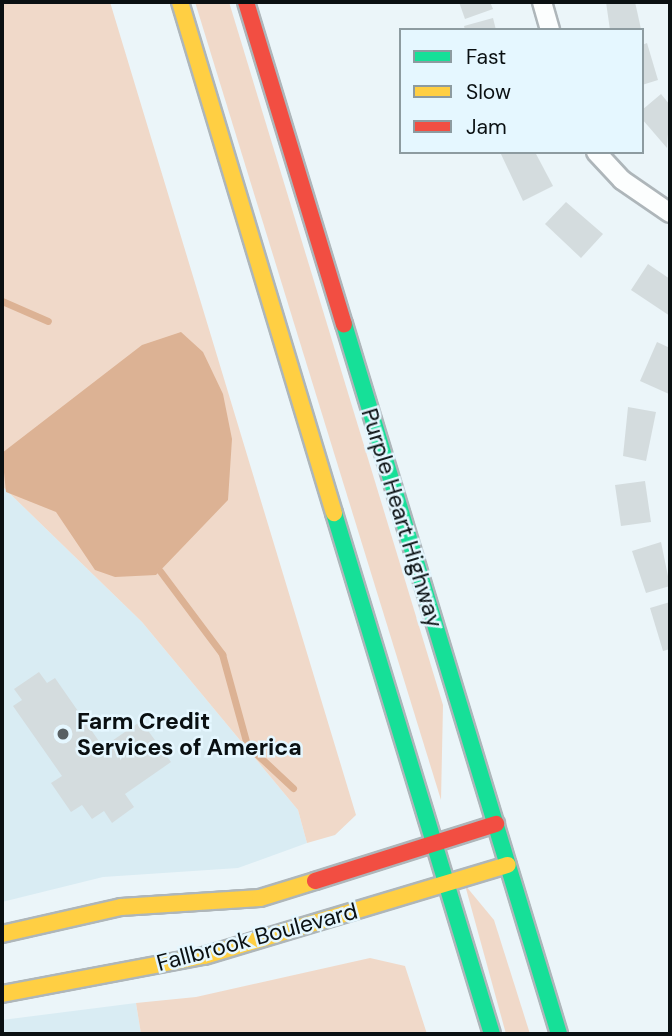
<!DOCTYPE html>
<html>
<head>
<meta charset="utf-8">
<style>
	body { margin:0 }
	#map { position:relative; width:672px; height:1036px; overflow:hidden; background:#ebf5f9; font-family:"DM Sans",sans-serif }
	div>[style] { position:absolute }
	.built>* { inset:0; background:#d9ecf3 }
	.green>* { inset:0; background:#f0d9c9 }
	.water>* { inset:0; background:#dcb294 }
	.stream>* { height:7px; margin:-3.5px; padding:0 3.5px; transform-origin:3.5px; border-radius:3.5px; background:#dcb294 }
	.building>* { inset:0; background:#d4dcde }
	.roads { filter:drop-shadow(2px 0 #aeb6ba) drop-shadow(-2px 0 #aeb6ba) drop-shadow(0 2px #aeb6ba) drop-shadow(0 -2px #aeb6ba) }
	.street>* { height:18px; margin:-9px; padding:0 9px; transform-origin:9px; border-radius:9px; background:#fcfefe }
	.fast>* { height:16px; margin:-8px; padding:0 8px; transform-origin:8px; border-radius:8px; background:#16e098 }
	.slow>* { height:16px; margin:-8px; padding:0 8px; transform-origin:8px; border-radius:8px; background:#ffcf43 }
	.jam>* { height:16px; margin:-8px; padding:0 8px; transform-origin:8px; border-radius:8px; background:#f24e42 }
	.dots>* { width:19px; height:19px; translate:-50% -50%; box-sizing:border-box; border:4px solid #e5f7ff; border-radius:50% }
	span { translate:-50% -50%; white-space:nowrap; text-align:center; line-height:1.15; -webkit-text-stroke:5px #e5f7ff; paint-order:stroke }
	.street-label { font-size:23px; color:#0a1012 }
	.poi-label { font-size:23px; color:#0a1012; font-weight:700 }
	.left { translate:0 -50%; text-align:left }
	.frame { position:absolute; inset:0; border:4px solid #0a1012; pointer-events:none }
	.legend { position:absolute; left:399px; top:28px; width:245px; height:126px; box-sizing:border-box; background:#e5f7ff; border:2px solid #8d9ba0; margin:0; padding:9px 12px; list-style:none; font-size:21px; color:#0a1012 }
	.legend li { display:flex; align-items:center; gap:14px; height:35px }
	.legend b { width:35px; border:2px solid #8d9ba0 }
</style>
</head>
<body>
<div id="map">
	<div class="built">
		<div style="clip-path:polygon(2px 486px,142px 622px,298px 810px,307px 843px,238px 868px,103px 877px,2px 902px)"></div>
		<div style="clip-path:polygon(136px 1003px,141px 1034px,2px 1034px,2px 1020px)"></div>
	</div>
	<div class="green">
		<div style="clip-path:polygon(2px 2px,110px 2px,356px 815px,335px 835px,307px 843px,298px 810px,142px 622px,2px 486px)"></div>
		<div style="clip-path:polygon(195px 2px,229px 2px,443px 705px,441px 800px)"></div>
		<div style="clip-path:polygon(465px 885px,494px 920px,530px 1034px,506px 1034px)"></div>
		<div style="clip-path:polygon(370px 958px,405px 966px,427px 1034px,141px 1034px,136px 1003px,196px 997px)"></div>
	</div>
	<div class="water">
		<div style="clip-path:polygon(181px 332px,203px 352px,223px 394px,232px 439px,228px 500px,156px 575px,115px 577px,95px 570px,56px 512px,6px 492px,2px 453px,142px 345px)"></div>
	</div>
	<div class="stream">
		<div style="left:2px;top:301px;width:50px;rotate:23.5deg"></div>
		<div style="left:160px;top:571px;width:104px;rotate:53.2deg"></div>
		<div style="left:222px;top:654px;width:94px;rotate:74.6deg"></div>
		<div style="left:247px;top:745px;width:63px;rotate:43.1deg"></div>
	</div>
	<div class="building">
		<div style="clip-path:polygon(459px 2px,490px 2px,493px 9px,465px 19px)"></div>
		<div style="clip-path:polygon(606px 2px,635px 2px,641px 29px,610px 30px)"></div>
		<div style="clip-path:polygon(493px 18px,496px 30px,465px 30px,464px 26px)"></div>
		<div style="clip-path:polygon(647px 43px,658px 80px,642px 85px,642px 45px)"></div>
		<div style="clip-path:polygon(661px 94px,670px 105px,667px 148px,642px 119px,642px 110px)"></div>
		<div style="clip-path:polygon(500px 152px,535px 152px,553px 186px,523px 201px)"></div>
		<div style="clip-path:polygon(566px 202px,603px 234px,581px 258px,545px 224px)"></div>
		<div style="clip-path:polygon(648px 264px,670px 279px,670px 316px,631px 290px)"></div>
		<div style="clip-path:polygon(657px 342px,670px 348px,669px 394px,640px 381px)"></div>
		<div style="clip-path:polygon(628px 407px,656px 412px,646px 461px,623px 456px)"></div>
		<div style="clip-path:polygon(645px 481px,651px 522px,621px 526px,615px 485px)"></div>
		<div style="clip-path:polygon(661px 542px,670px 586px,646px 593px,632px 551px)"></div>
		<div style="clip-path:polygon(670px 602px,670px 649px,663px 651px,650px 608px)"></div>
		<div style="clip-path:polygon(39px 672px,47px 683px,55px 678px,103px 747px,141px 721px,171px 762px,125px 794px,134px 807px,112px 823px,104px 811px,92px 819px,82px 805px,71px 812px,51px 783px,62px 776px,13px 706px,22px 700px,14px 689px)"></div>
	</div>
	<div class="roads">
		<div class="street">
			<div style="left:542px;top:2px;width:29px;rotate:74deg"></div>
			<div style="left:596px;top:152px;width:38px;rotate:47deg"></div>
			<div style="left:622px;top:180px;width:58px;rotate:34.5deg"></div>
		</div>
		<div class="fast">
			<div style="left:344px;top:324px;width:742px;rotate:73.15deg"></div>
			<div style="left:334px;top:513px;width:544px;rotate:73.13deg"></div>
		</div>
		<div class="slow">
			<div style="left:180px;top:2px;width:534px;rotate:73.23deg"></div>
			<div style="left:2px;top:934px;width:122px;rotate:-12.8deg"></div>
			<div style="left:121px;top:907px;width:139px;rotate:-3.7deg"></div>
			<div style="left:260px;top:898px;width:58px;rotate:-17.2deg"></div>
			<div style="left:2px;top:994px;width:206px;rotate:-10.7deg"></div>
			<div style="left:204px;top:956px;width:317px;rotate:-16.7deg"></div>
		</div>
		<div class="jam">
			<div style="left:246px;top:2px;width:337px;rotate:73.1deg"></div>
			<div style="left:315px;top:881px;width:190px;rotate:-17.5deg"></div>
		</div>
	</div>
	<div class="dots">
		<div style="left:63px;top:734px;background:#596063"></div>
	</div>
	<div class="street-label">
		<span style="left:402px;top:518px;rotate:73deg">Purple Heart Highway</span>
		<span style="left:257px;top:937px;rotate:-15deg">Fallbrook Boulevard</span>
	</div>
	<div class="poi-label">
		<span class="left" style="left:77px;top:734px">Farm Credit<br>Services of America</span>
	</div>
	<div class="frame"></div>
	<ul class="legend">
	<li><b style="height:9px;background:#16e098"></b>Fast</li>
	<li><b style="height:9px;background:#ffcf43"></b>Slow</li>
	<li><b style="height:9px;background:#f24e42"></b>Jam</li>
	</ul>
</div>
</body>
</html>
